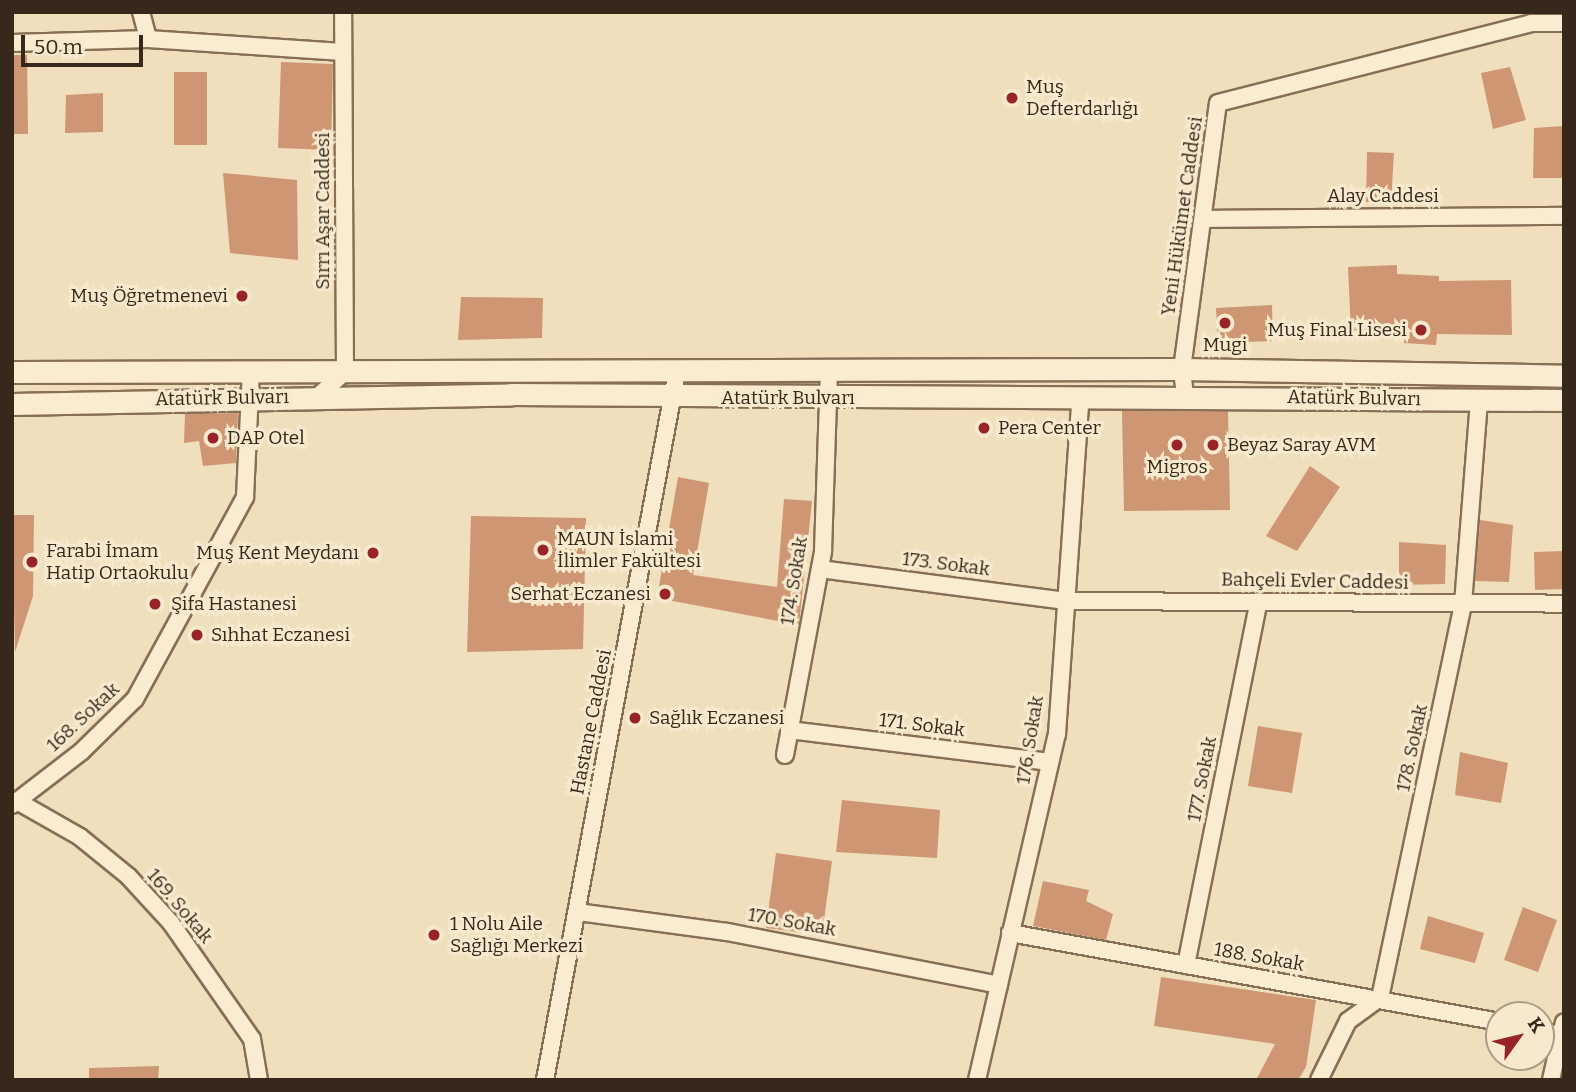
<!DOCTYPE html>
<html>
<head>
<meta charset="utf-8">
<style>
	body { margin:0 }
	#map { position:relative; width:1576px; height:1092px; overflow:hidden; background:#efdfbd; font-family:Bitter,serif }
	div>[style] { position:absolute }
	.building>* { inset:0; background:#ce9672 }
	.roads { filter:drop-shadow(2px 0 #876f56) drop-shadow(-2px 0 #876f56) drop-shadow(0 2px #876f56) drop-shadow(0 -2px #876f56) }
	.street>* { height:16px; margin:-8px; padding:0 8px; transform-origin:8px; border-radius:8px; background:#faecd1 }
	.secondary>* { height:21px; margin:-10.5px; padding:0 10.5px; transform-origin:10.5px; border-radius:10.5px; background:#faecd1 }
	.dots>* { width:19px; height:19px; translate:-50% -50%; box-sizing:border-box; border:4px solid #f6e9cd; border-radius:50% }
	span { translate:-50% -50%; white-space:nowrap; text-align:center; line-height:1.15; -webkit-text-stroke:6px #f6e9cd; paint-order:stroke }
	.poi-label { font-size:19px; color:#36281b }
	.left { translate:0 -50%; text-align:left }
	.right { translate:-100% -50%; text-align:right }
	.street-label { font-size:19px; color:#36281b }
	.frame { position:absolute; inset:0; border:14px solid #36281b; pointer-events:none }
	.north { position:absolute; left:1485px; top:1001px; width:70px; height:70px; box-sizing:border-box; background:#f6e9cd; border:2px solid #a99c86; border-radius:50%; rotate:56deg; font-size:19px; font-weight:700; line-height:28px; text-align:center; color:#36281b }
	.north::after { content:''; display:block; margin:auto; width:24px; height:32px; background:#982428; clip-path:polygon(50% 0,100% 100%,50% 72%,0 100%) }
	.scale { position:absolute; left:21px; top:35px; width:122px; height:32px; box-sizing:border-box; border:4px solid #36281b; border-top:0; padding-left:9px; font-size:21px; line-height:24px; white-space:nowrap; color:#36281b; -webkit-text-stroke:5px #f6e9cd; paint-order:stroke }
</style>
</head>
<body>
<div id="map">
	<div class="building">
		<div style="clip-path:polygon(12px 55px,27px 55px,28px 134px,12px 134px)"></div>
		<div style="clip-path:polygon(281px 62px,333px 64px,331px 150px,278px 148px)"></div>
		<div style="clip-path:polygon(1510px 67px,1526px 120px,1493px 129px,1481px 73px)"></div>
		<div style="clip-path:polygon(174px 72px,207px 72px,207px 145px,174px 145px)"></div>
		<div style="clip-path:polygon(103px 93px,103px 132px,65px 133px,66px 95px)"></div>
		<div style="clip-path:polygon(1564px 126px,1564px 178px,1533px 178px,1534px 128px)"></div>
		<div style="clip-path:polygon(1367px 152px,1394px 153px,1391px 202px,1366px 202px)"></div>
		<div style="clip-path:polygon(223px 173px,297px 180px,298px 260px,230px 253px)"></div>
		<div style="clip-path:polygon(1397px 265px,1397px 274px,1439px 276px,1439px 281px,1511px 280px,1512px 335px,1437px 334px,1436px 345px,1404px 343px,1405px 332px,1351px 334px,1348px 267px)"></div>
		<div style="clip-path:polygon(461px 297px,543px 298px,542px 338px,458px 340px)"></div>
		<div style="clip-path:polygon(1272px 305px,1273px 341px,1218px 343px,1216px 308px)"></div>
		<div style="clip-path:polygon(1122px 411px,1228px 411px,1230px 510px,1124px 511px)"></div>
		<div style="clip-path:polygon(238px 413px,236px 463px,203px 466px,199px 441px,184px 443px,185px 414px)"></div>
		<div style="clip-path:polygon(1310px 466px,1340px 487px,1297px 551px,1266px 536px)"></div>
		<div style="clip-path:polygon(678px 477px,709px 483px,693px 575px,777px 587px,784px 499px,812px 501px,799px 625px,657px 598px)"></div>
		<div style="clip-path:polygon(12px 515px,34px 515px,33px 596px,15px 652px)"></div>
		<div style="clip-path:polygon(471px 516px,586px 518px,583px 649px,467px 652px)"></div>
		<div style="clip-path:polygon(1480px 520px,1513px 525px,1509px 582px,1475px 581px)"></div>
		<div style="clip-path:polygon(1399px 542px,1446px 545px,1445px 584px,1399px 585px)"></div>
		<div style="clip-path:polygon(1564px 551px,1564px 589px,1535px 590px,1534px 552px)"></div>
		<div style="clip-path:polygon(1258px 726px,1302px 733px,1292px 793px,1248px 786px)"></div>
		<div style="clip-path:polygon(1460px 752px,1508px 763px,1501px 803px,1455px 795px)"></div>
		<div style="clip-path:polygon(842px 800px,940px 810px,937px 858px,836px 852px)"></div>
		<div style="clip-path:polygon(776px 853px,832px 861px,822px 935px,766px 928px)"></div>
		<div style="clip-path:polygon(1043px 881px,1089px 890px,1086px 901px,1113px 914px,1106px 940px,1033px 926px)"></div>
		<div style="clip-path:polygon(1523px 907px,1557px 920px,1538px 972px,1504px 960px)"></div>
		<div style="clip-path:polygon(1428px 916px,1484px 933px,1475px 963px,1420px 949px)"></div>
		<div style="clip-path:polygon(1161px 977px,1316px 1000px,1306px 1067px,1298px 1080px,1256px 1080px,1275px 1044px,1154px 1026px)"></div>
		<div style="clip-path:polygon(159px 1066px,158px 1080px,89px 1080px,89px 1068px)"></div>
	</div>
	<div class="roads">
		<div class="street">
			<div style="left:141px;top:12px;width:28px;rotate:75deg"></div>
			<div style="left:12px;top:43px;width:136px;rotate:-1.7deg"></div>
			<div style="left:148px;top:39px;width:195px;rotate:3.8deg"></div>
			<div style="left:1203px;top:219px;width:361px;rotate:-0.5deg"></div>
			<div style="left:1185px;top:395px;width:26px;rotate:-97deg"></div>
			<div style="left:1182px;top:369px;width:268px;rotate:-82.3deg"></div>
			<div style="left:1218px;top:103px;width:323px;rotate:-14.3deg"></div>
			<div style="left:1531px;top:23px;width:33px"></div>
			<div style="left:317px;top:397px;width:38px;rotate:-42deg"></div>
			<div style="left:345px;top:372px;width:360px;rotate:-90.3deg"></div>
			<div style="left:820px;top:569px;width:248px;rotate:7.4deg"></div>
			<div style="left:1066px;top:601px;width:498px;rotate:0.3deg"></div>
			<div style="left:789px;top:730px;width:263px;rotate:7deg"></div>
			<div style="left:785px;top:755px;width:208px;rotate:-79.4deg"></div>
			<div style="left:823px;top:551px;width:180px;rotate:-88.1deg"></div>
			<div style="left:17px;top:801px;width:73px;rotate:29.7deg"></div>
			<div style="left:80px;top:837px;width:62px;rotate:39.1deg"></div>
			<div style="left:128px;top:876px;width:64px;rotate:47.5deg"></div>
			<div style="left:171px;top:923px;width:141px;rotate:55.1deg"></div>
			<div style="left:252px;top:1039px;width:42px;rotate:80.3deg"></div>
			<div style="left:12px;top:805px;width:88px;rotate:-37.6deg"></div>
			<div style="left:82px;top:751px;width:74px;rotate:-44.5deg"></div>
			<div style="left:135px;top:699px;width:230px;rotate:-61.4deg"></div>
			<div style="left:245px;top:497px;width:126px;rotate:-87.3deg"></div>
			<div style="left:577px;top:912px;width:151px;rotate:7.6deg"></div>
			<div style="left:727px;top:932px;width:277px;rotate:11deg"></div>
			<div style="left:1010px;top:933px;width:497px;rotate:10.3deg"></div>
			<div style="left:1186px;top:965px;width:371px;rotate:-78.7deg"></div>
			<div style="left:1541px;top:1031px;width:24px;rotate:12deg"></div>
			<div style="left:545px;top:1080px;width:721px;rotate:-79.45deg"></div>
			<div style="left:977px;top:1080px;width:355px;rotate:-77deg"></div>
			<div style="left:1057px;top:734px;width:334px;rotate:-86deg"></div>
			<div style="left:1319px;top:1080px;width:66px;rotate:-63.8deg"></div>
			<div style="left:1348px;top:1021px;width:39px;rotate:-36deg"></div>
			<div style="left:1380px;top:998px;width:403px;rotate:-78.1deg"></div>
			<div style="left:1463px;top:604px;width:205px;rotate:-85.5deg"></div>
			<div style="left:1551px;top:1080px;width:59px;rotate:-77.4deg"></div>
		</div>
		<div class="secondary">
			<div style="left:12px;top:372px;width:1170px;rotate:-0.15deg"></div>
			<div style="left:1182px;top:369px;width:382px;rotate:1deg"></div>
			<div style="left:12px;top:404px;width:499px;rotate:-1.1deg"></div>
			<div style="left:511px;top:394px;width:1053px;rotate:0.33deg"></div>
		</div>
	</div>
	<div class="dots">
		<div style="left:1012px;top:98px;background:#982428"></div>
		<div style="left:242px;top:296px;background:#982428"></div>
		<div style="left:1225px;top:323px;background:#982428"></div>
		<div style="left:1421px;top:330px;background:#982428"></div>
		<div style="left:984px;top:428px;background:#982428"></div>
		<div style="left:213px;top:438px;background:#982428"></div>
		<div style="left:1177px;top:445px;background:#982428"></div>
		<div style="left:1213px;top:445px;background:#982428"></div>
		<div style="left:543px;top:550px;background:#982428"></div>
		<div style="left:373px;top:553px;background:#982428"></div>
		<div style="left:32px;top:562px;background:#982428"></div>
		<div style="left:665px;top:594px;background:#982428"></div>
		<div style="left:155px;top:604px;background:#982428"></div>
		<div style="left:197px;top:635px;background:#982428"></div>
		<div style="left:635px;top:718px;background:#982428"></div>
		<div style="left:434px;top:935px;background:#982428"></div>
	</div>
	<div class="poi-label">
		<span class="left" style="left:1026px;top:98px">Muş<br>Defterdarlığı</span>
		<span class="right" style="left:228px;top:296px">Muş Öğretmenevi</span>
		<span class="right" style="left:1407px;top:330px">Muş Final Lisesi</span>
		<span style="left:1225px;top:345px">Mugi</span>
		<span class="left" style="left:998px;top:428px">Pera Center</span>
		<span class="left" style="left:227px;top:438px">DAP Otel</span>
		<span class="left" style="left:1227px;top:445px">Beyaz Saray AVM</span>
		<span style="left:1177px;top:467px">Migros</span>
		<span class="left" style="left:557px;top:550px">MAUN İslami<br>İlimler Fakültesi</span>
		<span class="left" style="left:46px;top:562px">Farabi İmam<br>Hatip Ortaokulu</span>
		<span class="right" style="left:359px;top:553px">Muş Kent Meydanı</span>
		<span class="right" style="left:651px;top:594px">Serhat Eczanesi</span>
		<span class="left" style="left:171px;top:604px">Şifa Hastanesi</span>
		<span class="left" style="left:211px;top:635px">Sıhhat Eczanesi</span>
		<span class="left" style="left:649px;top:718px">Sağlık Eczanesi</span>
		<span class="left" style="left:450px;top:935px">1 Nolu Aile<br>Sağlığı Merkezi</span>
	</div>
	<div class="street-label">
		<span style="left:1383px;top:196px">Alay Caddesi</span>
		<span style="left:323px;top:211px;rotate:-90deg">Sırrı Aşar Caddesi</span>
		<span style="left:1182px;top:216px;rotate:-82deg">Yeni Hükümet Caddesi</span>
		<span style="left:222px;top:398px;rotate:-1deg">Atatürk Bulvarı</span>
		<span style="left:788px;top:398px">Atatürk Bulvarı</span>
		<span style="left:1354px;top:398px;rotate:1deg">Atatürk Bulvarı</span>
		<span style="left:946px;top:564px;rotate:7deg">173. Sokak</span>
		<span style="left:794px;top:581px;rotate:-81deg">174. Sokak</span>
		<span style="left:1315px;top:581px;rotate:1deg">Bahçeli Evler Caddesi</span>
		<span style="left:83px;top:717px;rotate:-43deg">168. Sokak</span>
		<span style="left:591px;top:722px;rotate:-79deg">Hastane Caddesi</span>
		<span style="left:922px;top:725px;rotate:7deg">171. Sokak</span>
		<span style="left:1030px;top:740px;rotate:-81deg">176. Sokak</span>
		<span style="left:1412px;top:748px;rotate:-78deg">178. Sokak</span>
		<span style="left:1202px;top:779px;rotate:-79deg">177. Sokak</span>
		<span style="left:180px;top:906px;rotate:50deg">169. Sokak</span>
		<span style="left:792px;top:922px;rotate:10deg">170. Sokak</span>
		<span style="left:1259px;top:957px;rotate:10deg">188. Sokak</span>
	</div>
	<div class="frame"></div>
	<div class="north">K</div>
	<div class="scale">50 m</div>
</div>
</body>
</html>
